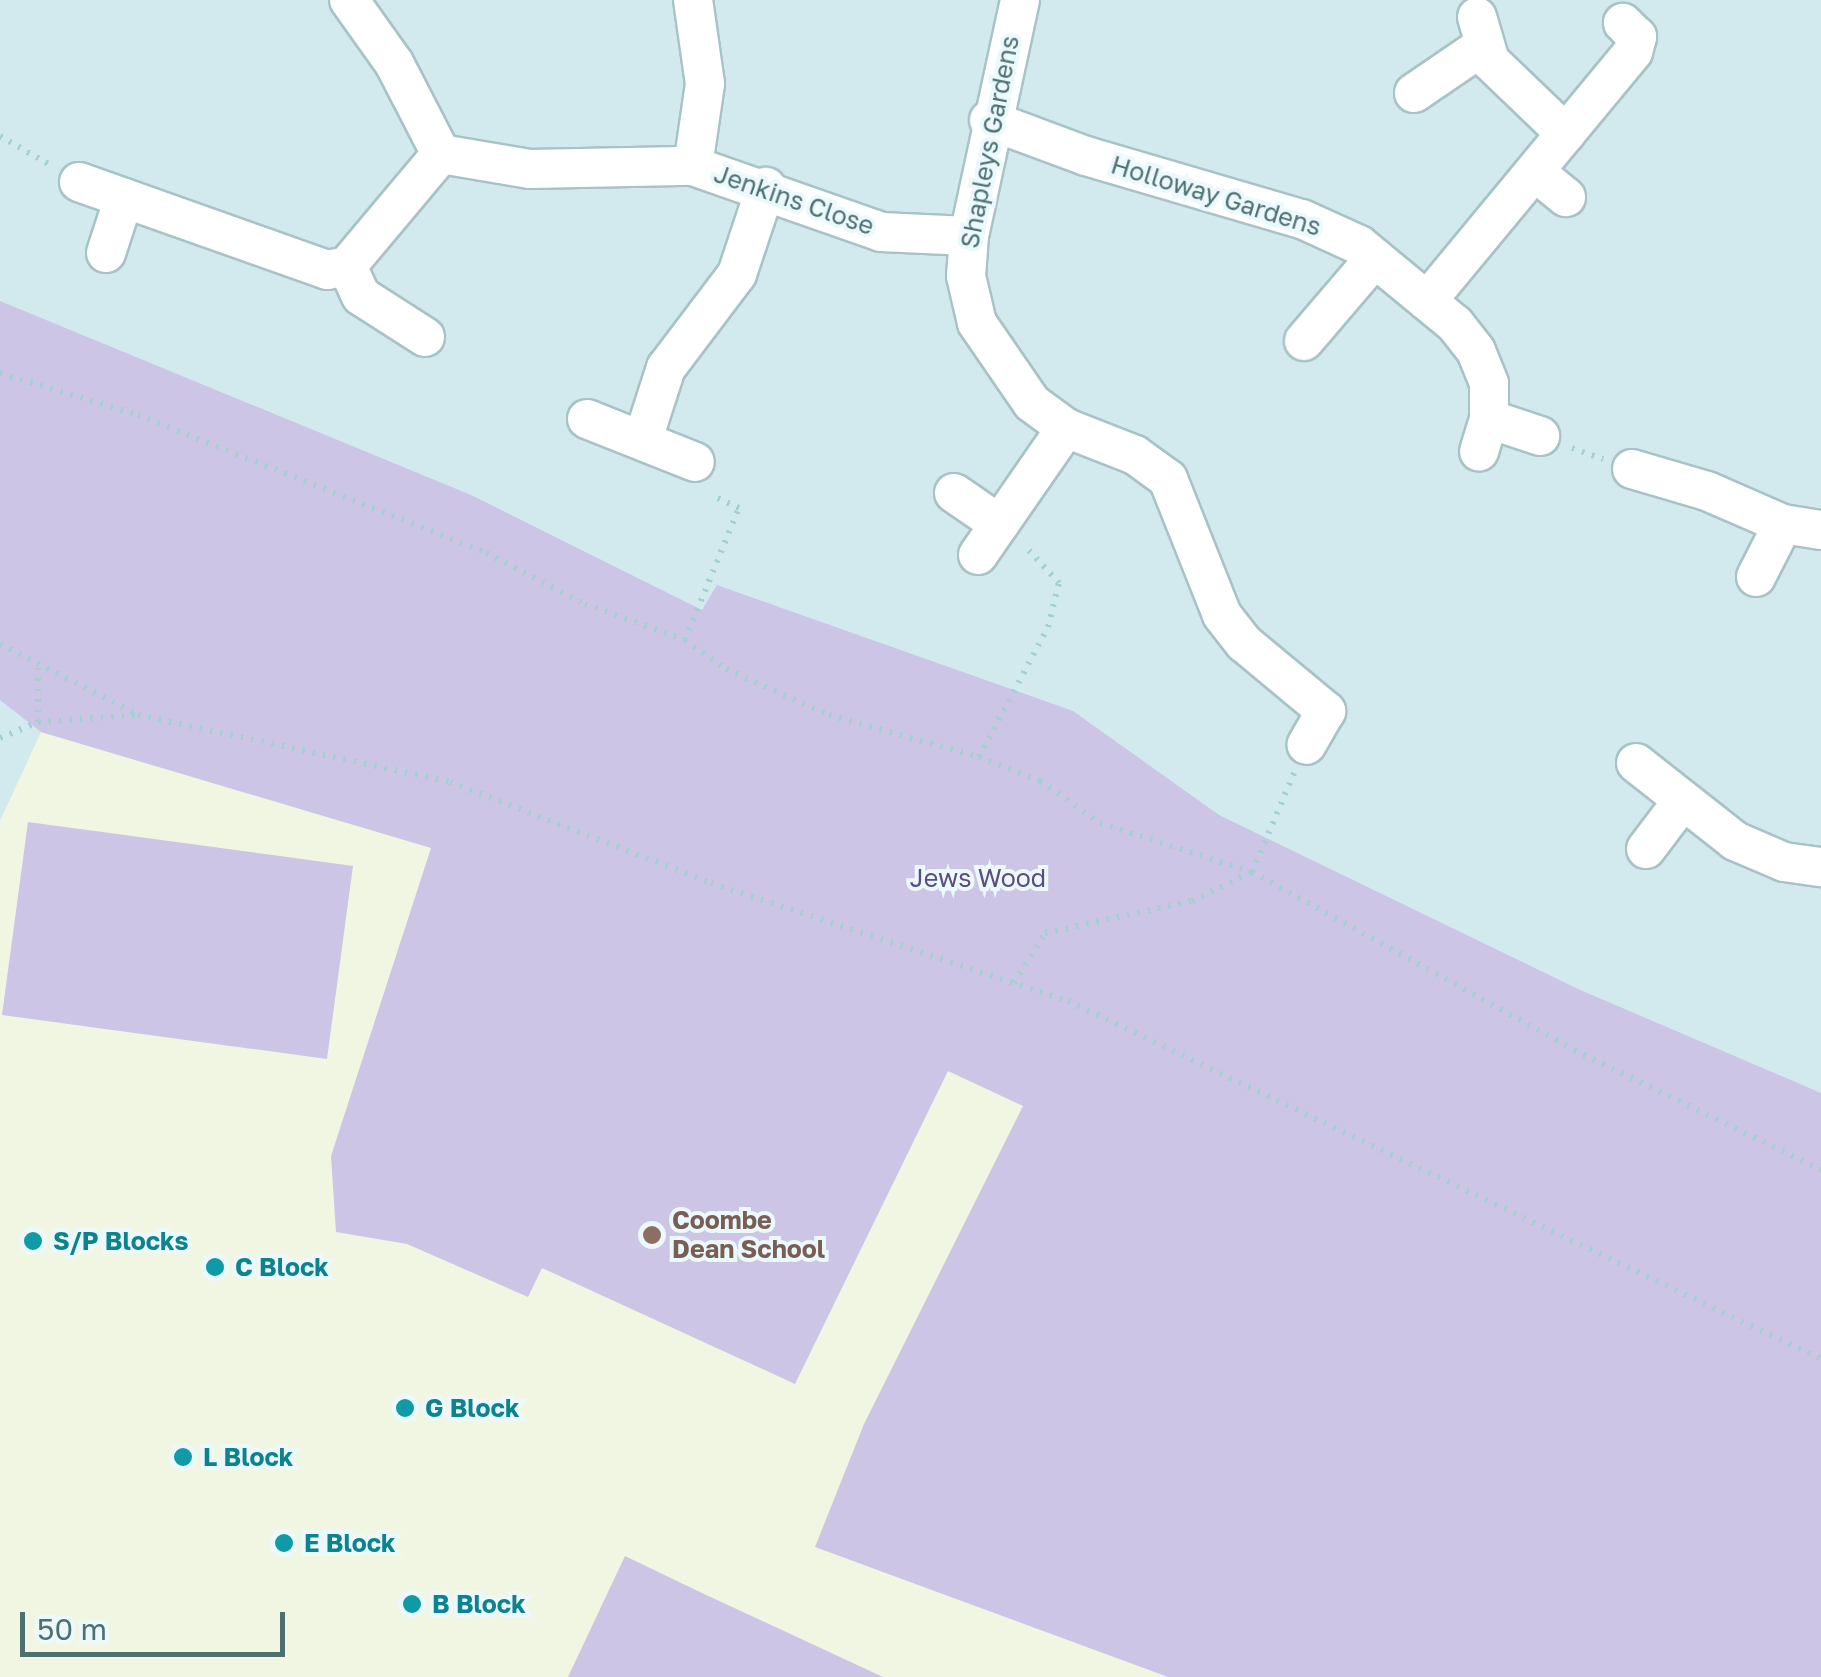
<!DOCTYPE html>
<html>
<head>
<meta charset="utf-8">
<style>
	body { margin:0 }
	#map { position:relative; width:1821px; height:1677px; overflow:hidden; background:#e5f5fa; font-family:"Golos Text",sans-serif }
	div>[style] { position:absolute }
	.residential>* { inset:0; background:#d2e9ee }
	.education>* { inset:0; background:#f1f6e2 }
	.green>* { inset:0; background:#ccc5e6 }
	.path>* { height:6px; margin-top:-3px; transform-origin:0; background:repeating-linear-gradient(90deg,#a3d0d1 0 2.5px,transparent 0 10.5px) }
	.roads { filter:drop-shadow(2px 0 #a8c3c5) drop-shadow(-2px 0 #a8c3c5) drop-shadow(0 2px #a8c3c5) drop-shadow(0 -2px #a8c3c5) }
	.minor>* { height:38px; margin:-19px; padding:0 19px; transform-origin:19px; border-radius:19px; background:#fff }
	.dots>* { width:28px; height:28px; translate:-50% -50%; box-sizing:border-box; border:5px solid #ebf9fd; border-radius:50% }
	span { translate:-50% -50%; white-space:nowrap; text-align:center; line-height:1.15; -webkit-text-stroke:8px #ebf9fd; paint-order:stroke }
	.street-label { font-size:25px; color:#4d7070 }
	.park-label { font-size:25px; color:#5d4c80 }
	.education-label { font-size:25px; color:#785e54; font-weight:700 }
	.left { translate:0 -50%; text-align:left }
	.culture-label { font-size:25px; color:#0d838f; font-weight:700 }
	.scale { position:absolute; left:20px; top:1612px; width:265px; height:45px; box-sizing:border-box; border:5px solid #4d7070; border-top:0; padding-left:12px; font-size:30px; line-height:35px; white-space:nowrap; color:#4d7070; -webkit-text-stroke:8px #ebf9fd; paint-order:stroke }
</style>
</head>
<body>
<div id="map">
	<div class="residential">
		<div style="clip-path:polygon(0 0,1821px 0,1821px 1677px,0 1677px)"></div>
	</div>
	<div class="education">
		<div style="clip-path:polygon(41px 732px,469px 859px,977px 1083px,1583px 1366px,1821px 1677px,0 1677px,0 821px)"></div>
	</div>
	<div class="green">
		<div style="clip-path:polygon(0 301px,471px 495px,702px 610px,717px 585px,1073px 711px,1219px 815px,1578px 989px,1821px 1093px,1821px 1677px,1168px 1677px,815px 1547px,864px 1424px,1023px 1106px,948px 1071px,795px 1384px,542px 1268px,528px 1297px,407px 1244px,336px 1232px,331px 1156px,431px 848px,41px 732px,0 700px)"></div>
		<div style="clip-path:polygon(28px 822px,353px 866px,327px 1059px,2px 1015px)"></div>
		<div style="clip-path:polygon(625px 1556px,702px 1593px,883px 1677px,568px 1677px)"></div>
	</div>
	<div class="path">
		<div style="left:0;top:136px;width:60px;rotate:30deg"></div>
		<div style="left:0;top:373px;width:144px;rotate:16.9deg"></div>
		<div style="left:138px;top:415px;width:374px;rotate:21.6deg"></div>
		<div style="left:486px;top:553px;width:111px;rotate:27.3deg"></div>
		<div style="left:585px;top:604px;width:106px;rotate:19.8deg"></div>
		<div style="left:685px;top:640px;width:50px;rotate:35.3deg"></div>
		<div style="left:726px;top:669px;width:113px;rotate:24.1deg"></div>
		<div style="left:829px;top:715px;width:156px;rotate:15.6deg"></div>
		<div style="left:979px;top:757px;width:66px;rotate:21.5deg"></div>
		<div style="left:1040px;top:781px;width:73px;rotate:35deg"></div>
		<div style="left:1100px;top:823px;width:160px;rotate:17.9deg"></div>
		<div style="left:1252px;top:872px;width:368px;rotate:28.9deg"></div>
		<div style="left:1574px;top:1050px;width:275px;rotate:25.9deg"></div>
		<div style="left:1572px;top:448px;width:33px;rotate:20deg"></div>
		<div style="left:685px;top:640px;width:143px;rotate:-67.8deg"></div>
		<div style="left:739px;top:508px;width:31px;rotate:-155deg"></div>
		<div style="left:0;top:644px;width:153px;rotate:27.2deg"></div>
		<div style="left:38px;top:668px;width:54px;rotate:90deg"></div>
		<div style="left:0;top:738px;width:41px;rotate:-22.8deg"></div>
		<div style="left:38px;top:722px;width:100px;rotate:-4deg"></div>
		<div style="left:138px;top:715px;width:319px;rotate:12.1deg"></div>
		<div style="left:450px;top:782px;width:280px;rotate:21.2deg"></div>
		<div style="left:711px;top:883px;width:376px;rotate:18.3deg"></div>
		<div style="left:1068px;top:1001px;width:834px;rotate:25.43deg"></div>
		<div style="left:979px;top:757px;width:147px;rotate:-62deg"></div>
		<div style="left:1048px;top:627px;width:45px;rotate:-76deg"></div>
		<div style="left:1059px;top:583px;width:49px;rotate:-132.5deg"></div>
		<div style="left:1014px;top:983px;width:59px;rotate:-58.2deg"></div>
		<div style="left:1045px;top:933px;width:150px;rotate:-12.3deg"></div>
		<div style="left:1192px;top:901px;width:67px;rotate:-25.8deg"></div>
		<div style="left:1252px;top:872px;width:108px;rotate:-67deg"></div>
	</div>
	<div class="roads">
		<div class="minor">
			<div style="left:349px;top:0;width:77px;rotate:54.5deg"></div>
			<div style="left:394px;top:63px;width:102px;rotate:62.7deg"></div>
			<div style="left:1020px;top:0;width:241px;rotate:102.2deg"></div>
			<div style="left:969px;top:236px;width:40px;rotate:94.3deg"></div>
			<div style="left:966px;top:276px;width:48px;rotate:76.8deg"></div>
			<div style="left:977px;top:323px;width:97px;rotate:55.5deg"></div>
			<div style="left:1032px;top:403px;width:42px;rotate:36.3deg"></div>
			<div style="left:1066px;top:428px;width:74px;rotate:21.4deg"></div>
			<div style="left:1135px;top:455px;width:41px;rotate:36deg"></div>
			<div style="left:1168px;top:479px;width:146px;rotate:68.3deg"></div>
			<div style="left:1222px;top:615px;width:36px;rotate:52deg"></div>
			<div style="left:1244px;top:643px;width:107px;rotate:39.7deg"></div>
			<div style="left:1326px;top:711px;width:39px;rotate:120deg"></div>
			<div style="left:1477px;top:17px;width:46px;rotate:73.5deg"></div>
			<div style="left:1490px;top:61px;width:105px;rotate:43.8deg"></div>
			<div style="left:1414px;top:93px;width:83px;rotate:-34.3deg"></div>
			<div style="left:989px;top:120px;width:103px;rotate:20.4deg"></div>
			<div style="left:1086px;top:156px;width:225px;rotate:16.3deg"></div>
			<div style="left:1302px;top:219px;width:63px;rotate:24.5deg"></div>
			<div style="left:1359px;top:245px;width:124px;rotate:39.5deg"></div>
			<div style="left:1455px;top:324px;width:34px;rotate:52deg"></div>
			<div style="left:1476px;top:351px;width:35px;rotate:68deg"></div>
			<div style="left:1489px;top:384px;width:35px;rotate:90deg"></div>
			<div style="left:1489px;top:419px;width:34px;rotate:107deg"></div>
			<div style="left:693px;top:166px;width:83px;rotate:-81.7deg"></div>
			<div style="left:705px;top:84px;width:85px;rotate:-98.1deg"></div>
			<div style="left:1535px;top:172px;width:40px;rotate:39deg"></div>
			<div style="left:79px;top:182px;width:263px;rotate:19.5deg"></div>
			<div style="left:327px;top:270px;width:20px;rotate:-11deg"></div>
			<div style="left:347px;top:266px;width:146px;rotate:-50deg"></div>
			<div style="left:441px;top:154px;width:90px;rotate:9.6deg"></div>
			<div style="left:530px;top:169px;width:163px;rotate:-1.1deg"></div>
			<div style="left:693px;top:166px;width:199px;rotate:19.3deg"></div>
			<div style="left:881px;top:232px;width:88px;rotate:2.6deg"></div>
			<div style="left:106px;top:253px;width:58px;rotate:-71.9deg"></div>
			<div style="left:347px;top:266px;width:33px;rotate:65deg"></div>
			<div style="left:361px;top:296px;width:76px;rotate:32.6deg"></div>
			<div style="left:1427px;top:301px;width:323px;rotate:-50.4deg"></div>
			<div style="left:1633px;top:52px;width:16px;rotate:-75deg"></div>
			<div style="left:1637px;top:37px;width:20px;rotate:-135deg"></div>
			<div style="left:1304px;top:341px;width:109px;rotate:-49.5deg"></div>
			<div style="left:587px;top:419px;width:116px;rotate:21.7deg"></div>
			<div style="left:1489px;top:419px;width:54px;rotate:18.4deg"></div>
			<div style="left:643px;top:439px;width:75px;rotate:-72.1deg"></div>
			<div style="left:666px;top:368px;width:118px;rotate:-52.9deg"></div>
			<div style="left:737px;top:274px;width:92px;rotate:-71.6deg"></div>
			<div style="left:1632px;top:469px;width:78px;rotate:16.3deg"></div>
			<div style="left:1707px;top:491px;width:83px;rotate:23.5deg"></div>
			<div style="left:1783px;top:524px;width:38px;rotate:9deg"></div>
			<div style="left:954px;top:493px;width:55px;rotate:34.6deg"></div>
			<div style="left:978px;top:555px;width:155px;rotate:-55.3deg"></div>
			<div style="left:1756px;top:577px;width:59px;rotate:-63deg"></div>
			<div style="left:1636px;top:763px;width:126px;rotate:38.2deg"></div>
			<div style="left:1735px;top:841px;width:53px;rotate:23.2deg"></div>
			<div style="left:1784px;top:862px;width:37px;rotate:8deg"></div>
			<div style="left:1646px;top:849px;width:61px;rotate:-52.9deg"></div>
		</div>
	</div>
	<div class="dots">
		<div style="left:652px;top:1235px;background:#8d6e63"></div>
		<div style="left:33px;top:1241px;background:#0f9aa8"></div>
		<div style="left:215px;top:1267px;background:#0f9aa8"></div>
		<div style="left:405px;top:1408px;background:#0f9aa8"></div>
		<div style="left:183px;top:1457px;background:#0f9aa8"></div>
		<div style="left:284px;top:1543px;background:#0f9aa8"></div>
		<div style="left:412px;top:1604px;background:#0f9aa8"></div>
	</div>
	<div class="street-label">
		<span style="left:990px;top:142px;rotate:-79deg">Shapleys Gardens</span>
		<span style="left:1216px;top:196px;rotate:17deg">Holloway Gardens</span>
		<span style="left:794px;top:200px;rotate:19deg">Jenkins Close</span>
	</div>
	<div class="park-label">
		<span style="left:978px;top:878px">Jews Wood</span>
	</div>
	<div class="education-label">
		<span class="left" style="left:672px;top:1235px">Coombe<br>Dean School</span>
	</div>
	<div class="culture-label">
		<span class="left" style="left:53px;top:1241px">S/P Blocks</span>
		<span class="left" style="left:235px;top:1267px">C Block</span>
		<span class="left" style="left:425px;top:1408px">G Block</span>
		<span class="left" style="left:203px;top:1457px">L Block</span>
		<span class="left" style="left:304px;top:1543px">E Block</span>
		<span class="left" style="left:432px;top:1604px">B Block</span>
	</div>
	<div class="scale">50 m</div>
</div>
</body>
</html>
